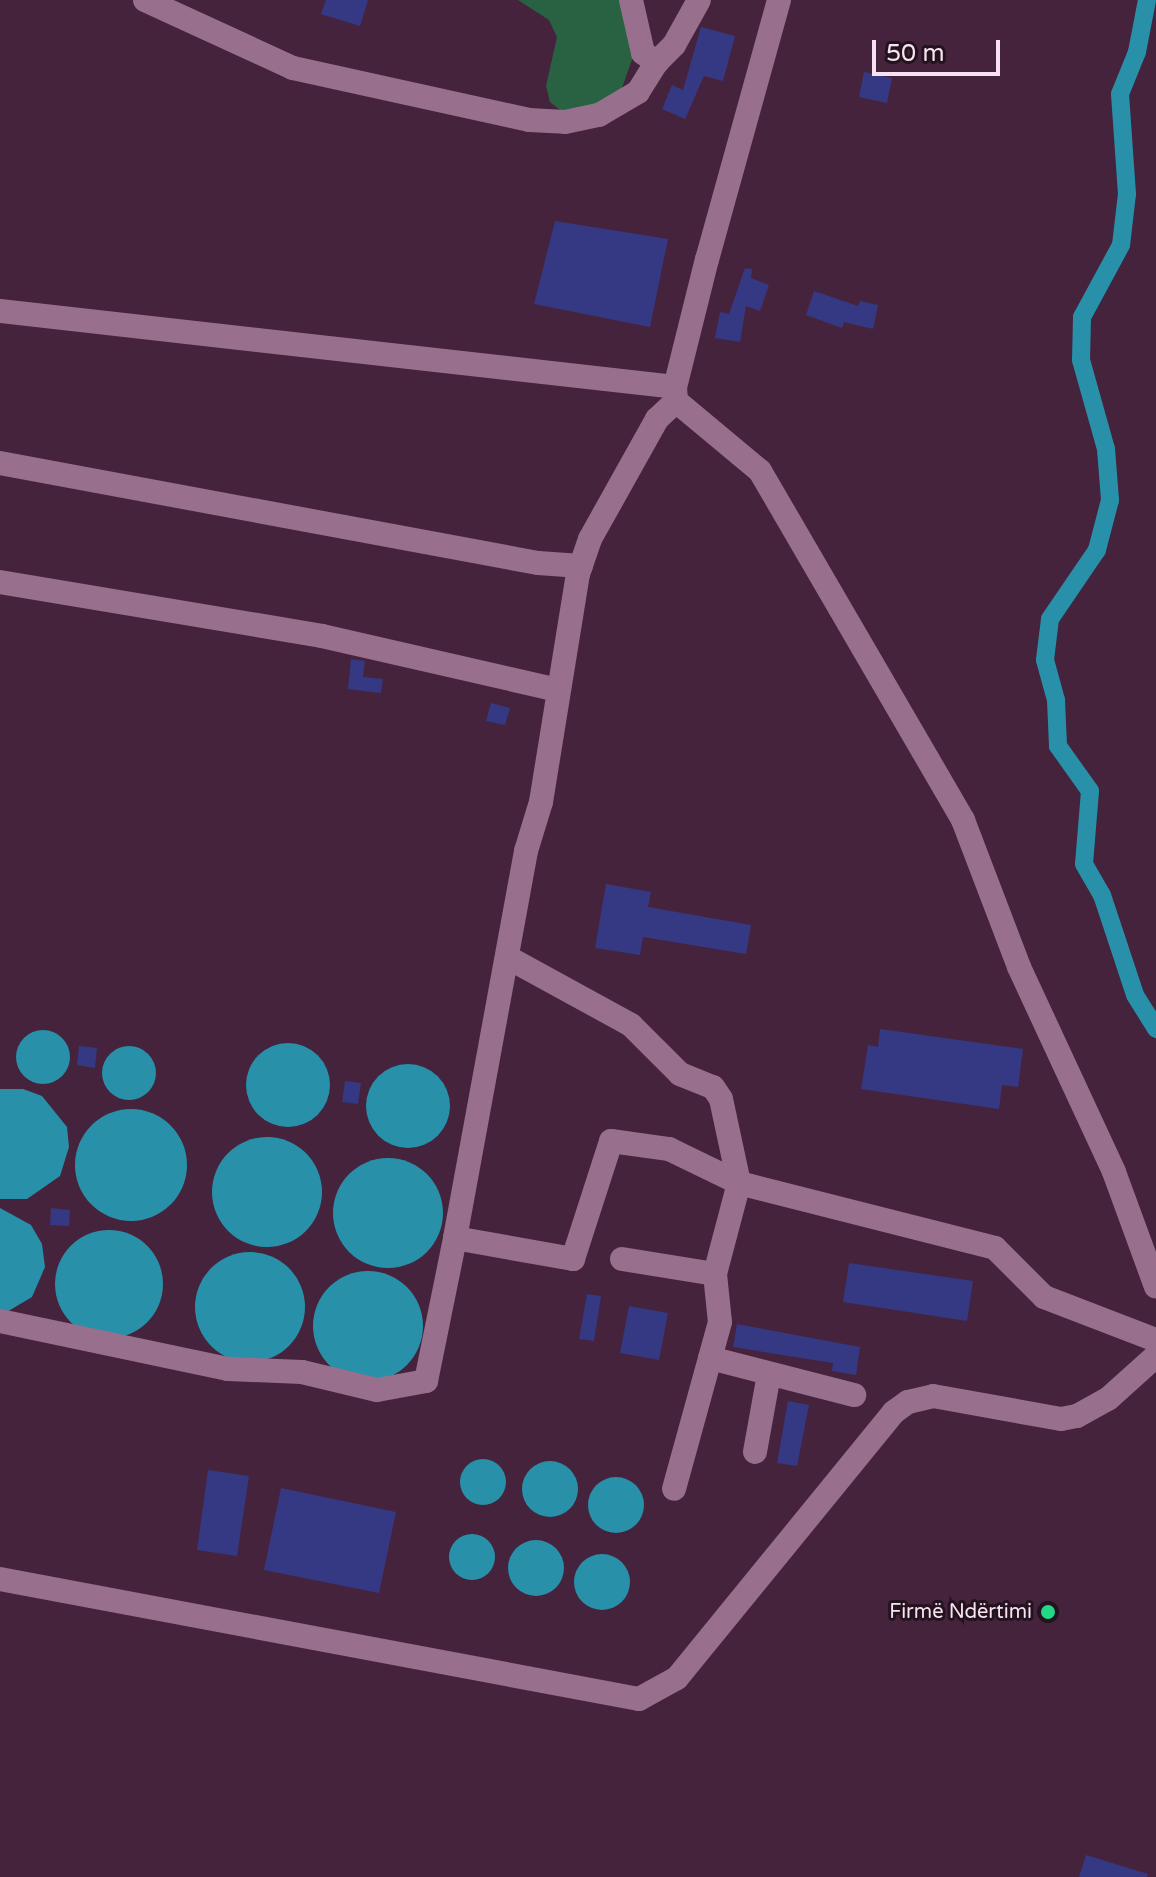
<!DOCTYPE html>
<html>
<head>
<meta charset="utf-8">
<style>
	body { margin:0 }
	#map { position:relative; width:1156px; height:1877px; overflow:hidden; background:#45233d; font-family:"Varela Round",sans-serif }
	div>[style] { position:absolute }
	.green>* { inset:0; background:#296243 }
	.water>* { inset:0; background:#2891a9 }
	.round { border-radius:50% }
	.canal>* { height:18px; margin:-9px; padding:0 9px; transform-origin:9px; border-radius:9px; background:#2891a9 }
	.building>* { inset:0; background:#353983 }
	.minor>* { height:24px; margin:-12px; padding:0 12px; transform-origin:12px; border-radius:12px; background:#986f8d }
	.dots>* { width:22px; height:22px; translate:-50% -50%; box-sizing:border-box; border:4px solid #22131e; border-radius:50% }
	span { translate:-50% -50%; white-space:nowrap; text-align:center; line-height:1.15; -webkit-text-stroke:6px #22131e; paint-order:stroke }
	.poi-label { font-size:20px; color:#f8e1f1 }
	.right { translate:-100% -50%; text-align:right }
	.scale { position:absolute; left:872px; top:40px; width:128px; height:36px; box-sizing:border-box; border:4px solid #f8e1f1; border-top:0; padding-left:10px; font-size:24px; line-height:28px; white-space:nowrap; color:#f8e1f1; -webkit-text-stroke:6px #22131e; paint-order:stroke }
</style>
</head>
<body>
<div id="map">
	<div class="green">
		<div style="clip-path:polygon(518px 0,622px 0,634px 54px,618px 99px,564px 113px,550px 102px,546px 86px,557px 37px,549px 20px)"></div>
	</div>
	<div class="water">
		<div class="round" style="left:16px;top:1030px;width:54px;height:54px"></div>
		<div class="round" style="left:246px;top:1043px;width:84px;height:84px"></div>
		<div class="round" style="left:102px;top:1046px;width:54px;height:54px"></div>
		<div class="round" style="left:366px;top:1064px;width:84px;height:84px"></div>
		<div style="clip-path:polygon(0 1089px,23px 1089px,42px 1096px,67px 1127px,69px 1147px,60px 1176px,27px 1199px,0 1199px)"></div>
		<div class="round" style="left:75px;top:1109px;width:112px;height:112px"></div>
		<div class="round" style="left:212px;top:1137px;width:110px;height:110px"></div>
		<div class="round" style="left:333px;top:1158px;width:110px;height:110px"></div>
		<div style="clip-path:polygon(0 1208px,31px 1225px,42px 1244px,45px 1267px,32px 1297px,0 1316px)"></div>
		<div class="round" style="left:55px;top:1230px;width:108px;height:108px"></div>
		<div class="round" style="left:195px;top:1252px;width:110px;height:110px"></div>
		<div class="round" style="left:313px;top:1271px;width:110px;height:110px"></div>
		<div class="round" style="left:460px;top:1459px;width:46px;height:46px"></div>
		<div class="round" style="left:522px;top:1461px;width:56px;height:56px"></div>
		<div class="round" style="left:588px;top:1477px;width:56px;height:56px"></div>
		<div class="round" style="left:449px;top:1534px;width:46px;height:46px"></div>
		<div class="round" style="left:508px;top:1540px;width:56px;height:56px"></div>
		<div class="round" style="left:574px;top:1554px;width:56px;height:56px"></div>
	</div>
	<div class="canal">
		<div style="left:1147px;top:0;width:53px;rotate:100.9deg"></div>
		<div style="left:1137px;top:52px;width:45px;rotate:112deg"></div>
		<div style="left:1120px;top:94px;width:100px;rotate:86deg"></div>
		<div style="left:1127px;top:194px;width:51px;rotate:96.7deg"></div>
		<div style="left:1121px;top:245px;width:82px;rotate:118.4deg"></div>
		<div style="left:1082px;top:317px;width:43px;rotate:91.3deg"></div>
		<div style="left:1081px;top:360px;width:92px;rotate:74.3deg"></div>
		<div style="left:1106px;top:449px;width:51px;rotate:85.5deg"></div>
		<div style="left:1110px;top:500px;width:52px;rotate:104.6deg"></div>
		<div style="left:1097px;top:550px;width:83px;rotate:124.3deg"></div>
		<div style="left:1050px;top:619px;width:41px;rotate:97deg"></div>
		<div style="left:1045px;top:660px;width:41px;rotate:74.6deg"></div>
		<div style="left:1056px;top:700px;width:46px;rotate:87.5deg"></div>
		<div style="left:1058px;top:746px;width:55px;rotate:54.6deg"></div>
		<div style="left:1090px;top:791px;width:73px;rotate:94.7deg"></div>
		<div style="left:1084px;top:864px;width:36px;rotate:60deg"></div>
		<div style="left:1102px;top:895px;width:105px;rotate:71.7deg"></div>
		<div style="left:1135px;top:995px;width:40px;rotate:58deg"></div>
	</div>
	<div class="building">
		<div style="clip-path:polygon(326px 0,368px 0,360px 26px,321px 14px)"></div>
		<div style="clip-path:polygon(701px 27px,735px 36px,723px 81px,704px 76px,685px 119px,662px 109px,672px 85px,683px 90px)"></div>
		<div style="clip-path:polygon(864px 72px,892px 78px,887px 103px,859px 97px)"></div>
		<div style="clip-path:polygon(555px 221px,668px 239px,650px 327px,534px 304px)"></div>
		<div style="clip-path:polygon(745px 268px,752px 269px,751px 278px,769px 285px,760px 311px,746px 306px,740px 342px,715px 338px,720px 312px,729px 314px)"></div>
		<div style="clip-path:polygon(814px 291px,858px 306px,860px 301px,878px 305px,873px 329px,844px 322px,842px 328px,806px 315px)"></div>
		<div style="clip-path:polygon(351px 659px,365px 661px,363px 677px,383px 679px,381px 693px,348px 689px)"></div>
		<div style="clip-path:polygon(491px 703px,510px 708px,505px 725px,486px 721px)"></div>
		<div style="clip-path:polygon(606px 884px,651px 892px,648px 907px,751px 925px,746px 954px,643px 937px,640px 955px,595px 948px)"></div>
		<div style="clip-path:polygon(880px 1029px,1023px 1049px,1018px 1087px,1002px 1085px,999px 1109px,861px 1089px,868px 1045px,878px 1047px)"></div>
		<div style="clip-path:polygon(79px 1046px,97px 1048px,95px 1068px,77px 1065px)"></div>
		<div style="clip-path:polygon(345px 1081px,361px 1083px,358px 1104px,342px 1102px)"></div>
		<div style="clip-path:polygon(51px 1208px,70px 1210px,69px 1226px,50px 1225px)"></div>
		<div style="clip-path:polygon(849px 1263px,973px 1281px,967px 1321px,843px 1302px)"></div>
		<div style="clip-path:polygon(587px 1294px,601px 1296px,594px 1341px,579px 1339px)"></div>
		<div style="clip-path:polygon(629px 1306px,668px 1313px,659px 1360px,620px 1353px)"></div>
		<div style="clip-path:polygon(737px 1324px,860px 1347px,856px 1375px,832px 1371px,833px 1363px,733px 1347px)"></div>
		<div style="clip-path:polygon(788px 1401px,809px 1405px,797px 1466px,777px 1463px)"></div>
		<div style="clip-path:polygon(208px 1470px,249px 1476px,237px 1556px,197px 1550px)"></div>
		<div style="clip-path:polygon(281px 1488px,396px 1512px,379px 1593px,264px 1570px)"></div>
		<div style="clip-path:polygon(1086px 1855px,1148px 1874px,1147px 1877px,1079px 1877px)"></div>
	</div>
	<div class="minor">
		<div style="left:145px;top:0;width:163px;rotate:24.7deg"></div>
		<div style="left:293px;top:68px;width:242px;rotate:12.4deg"></div>
		<div style="left:529px;top:120px;width:36px;rotate:3deg"></div>
		<div style="left:565px;top:122px;width:35px;rotate:-12deg"></div>
		<div style="left:599px;top:115px;width:45px;rotate:-30.5deg"></div>
		<div style="left:638px;top:92px;width:36px;rotate:-58deg"></div>
		<div style="left:631px;top:0;width:54px;rotate:77.2deg"></div>
		<div style="left:643px;top:53px;width:17px;rotate:33deg"></div>
		<div style="left:657px;top:62px;width:24px;rotate:-45deg"></div>
		<div style="left:674px;top:45px;width:51px;rotate:-60.9deg"></div>
		<div style="left:779px;top:0;width:269px;rotate:105.5deg"></div>
		<div style="left:707px;top:259px;width:132px;rotate:104deg"></div>
		<div style="left:675px;top:387px;width:14px;rotate:86deg"></div>
		<div style="left:676px;top:401px;width:109px;rotate:39.8deg"></div>
		<div style="left:760px;top:471px;width:404px;rotate:59.8deg"></div>
		<div style="left:963px;top:820px;width:157px;rotate:69.1deg"></div>
		<div style="left:1019px;top:967px;width:226px;rotate:65.1deg"></div>
		<div style="left:1114px;top:1172px;width:122px;rotate:69.9deg"></div>
		<div style="left:0;top:311px;width:679px;rotate:6.42deg"></div>
		<div style="left:0;top:463px;width:547px;rotate:10.53deg"></div>
		<div style="left:538px;top:563px;width:43px;rotate:4deg"></div>
		<div style="left:0;top:582px;width:326px;rotate:9.5deg"></div>
		<div style="left:322px;top:636px;width:242px;rotate:12.9deg"></div>
		<div style="left:507px;top:957px;width:141px;rotate:28.7deg"></div>
		<div style="left:631px;top:1025px;width:69px;rotate:45deg"></div>
		<div style="left:680px;top:1074px;width:35px;rotate:22deg"></div>
		<div style="left:713px;top:1087px;width:14px;rotate:56deg"></div>
		<div style="left:721px;top:1099px;width:86px;rotate:77.9deg"></div>
		<div style="left:739px;top:1183px;width:94px;rotate:104.8deg"></div>
		<div style="left:715px;top:1274px;width:48px;rotate:84.1deg"></div>
		<div style="left:720px;top:1322px;width:173px;rotate:105.4deg"></div>
		<div style="left:455px;top:1238px;width:393px;rotate:-79.6deg"></div>
		<div style="left:526px;top:851px;width:51px;rotate:-73deg"></div>
		<div style="left:541px;top:802px;width:231px;rotate:-80.8deg"></div>
		<div style="left:578px;top:574px;width:37px;rotate:-71deg"></div>
		<div style="left:590px;top:539px;width:137px;rotate:-60.8deg"></div>
		<div style="left:657px;top:419px;width:26px;rotate:-43deg"></div>
		<div style="left:622px;top:1259px;width:94px;rotate:9.2deg"></div>
		<div style="left:0;top:1321px;width:233px;rotate:11.9deg"></div>
		<div style="left:228px;top:1369px;width:74px;rotate:2.3deg"></div>
		<div style="left:302px;top:1372px;width:77px;rotate:13.5deg"></div>
		<div style="left:377px;top:1390px;width:50px;rotate:-10.4deg"></div>
		<div style="left:426px;top:1381px;width:146px;rotate:-78.5deg"></div>
		<div style="left:455px;top:1238px;width:120px;rotate:10.1deg"></div>
		<div style="left:573px;top:1259px;width:124px;rotate:-72.1deg"></div>
		<div style="left:611px;top:1141px;width:59px;rotate:7.9deg"></div>
		<div style="left:669px;top:1149px;width:78px;rotate:25.9deg"></div>
		<div style="left:739px;top:1183px;width:264px;rotate:14.2deg"></div>
		<div style="left:995px;top:1248px;width:69px;rotate:45deg"></div>
		<div style="left:1044px;top:1297px;width:120px;rotate:21deg"></div>
		<div style="left:710px;top:1358px;width:149px;rotate:14.4deg"></div>
		<div style="left:755px;top:1452px;width:79px;rotate:-79.8deg"></div>
		<div style="left:0;top:1579px;width:650px;rotate:10.64deg"></div>
		<div style="left:639px;top:1699px;width:43px;rotate:-28.9deg"></div>
		<div style="left:677px;top:1678px;width:343px;rotate:-50.8deg"></div>
		<div style="left:894px;top:1412px;width:17px;rotate:-36deg"></div>
		<div style="left:908px;top:1402px;width:26px;rotate:-13deg"></div>
		<div style="left:933px;top:1396px;width:130px;rotate:10.2deg"></div>
		<div style="left:1061px;top:1419px;width:16px;rotate:-11deg"></div>
		<div style="left:1077px;top:1416px;width:35px;rotate:-29deg"></div>
		<div style="left:1108px;top:1399px;width:64px;rotate:-41.9deg"></div>
	</div>
	<div class="dots">
		<div style="left:1048px;top:1612px;background:#22d887"></div>
	</div>
	<div class="poi-label">
		<span class="right" style="left:1032px;top:1612px">Firmë Ndërtimi</span>
	</div>
	<div class="scale">50 m</div>
</div>
</body>
</html>
